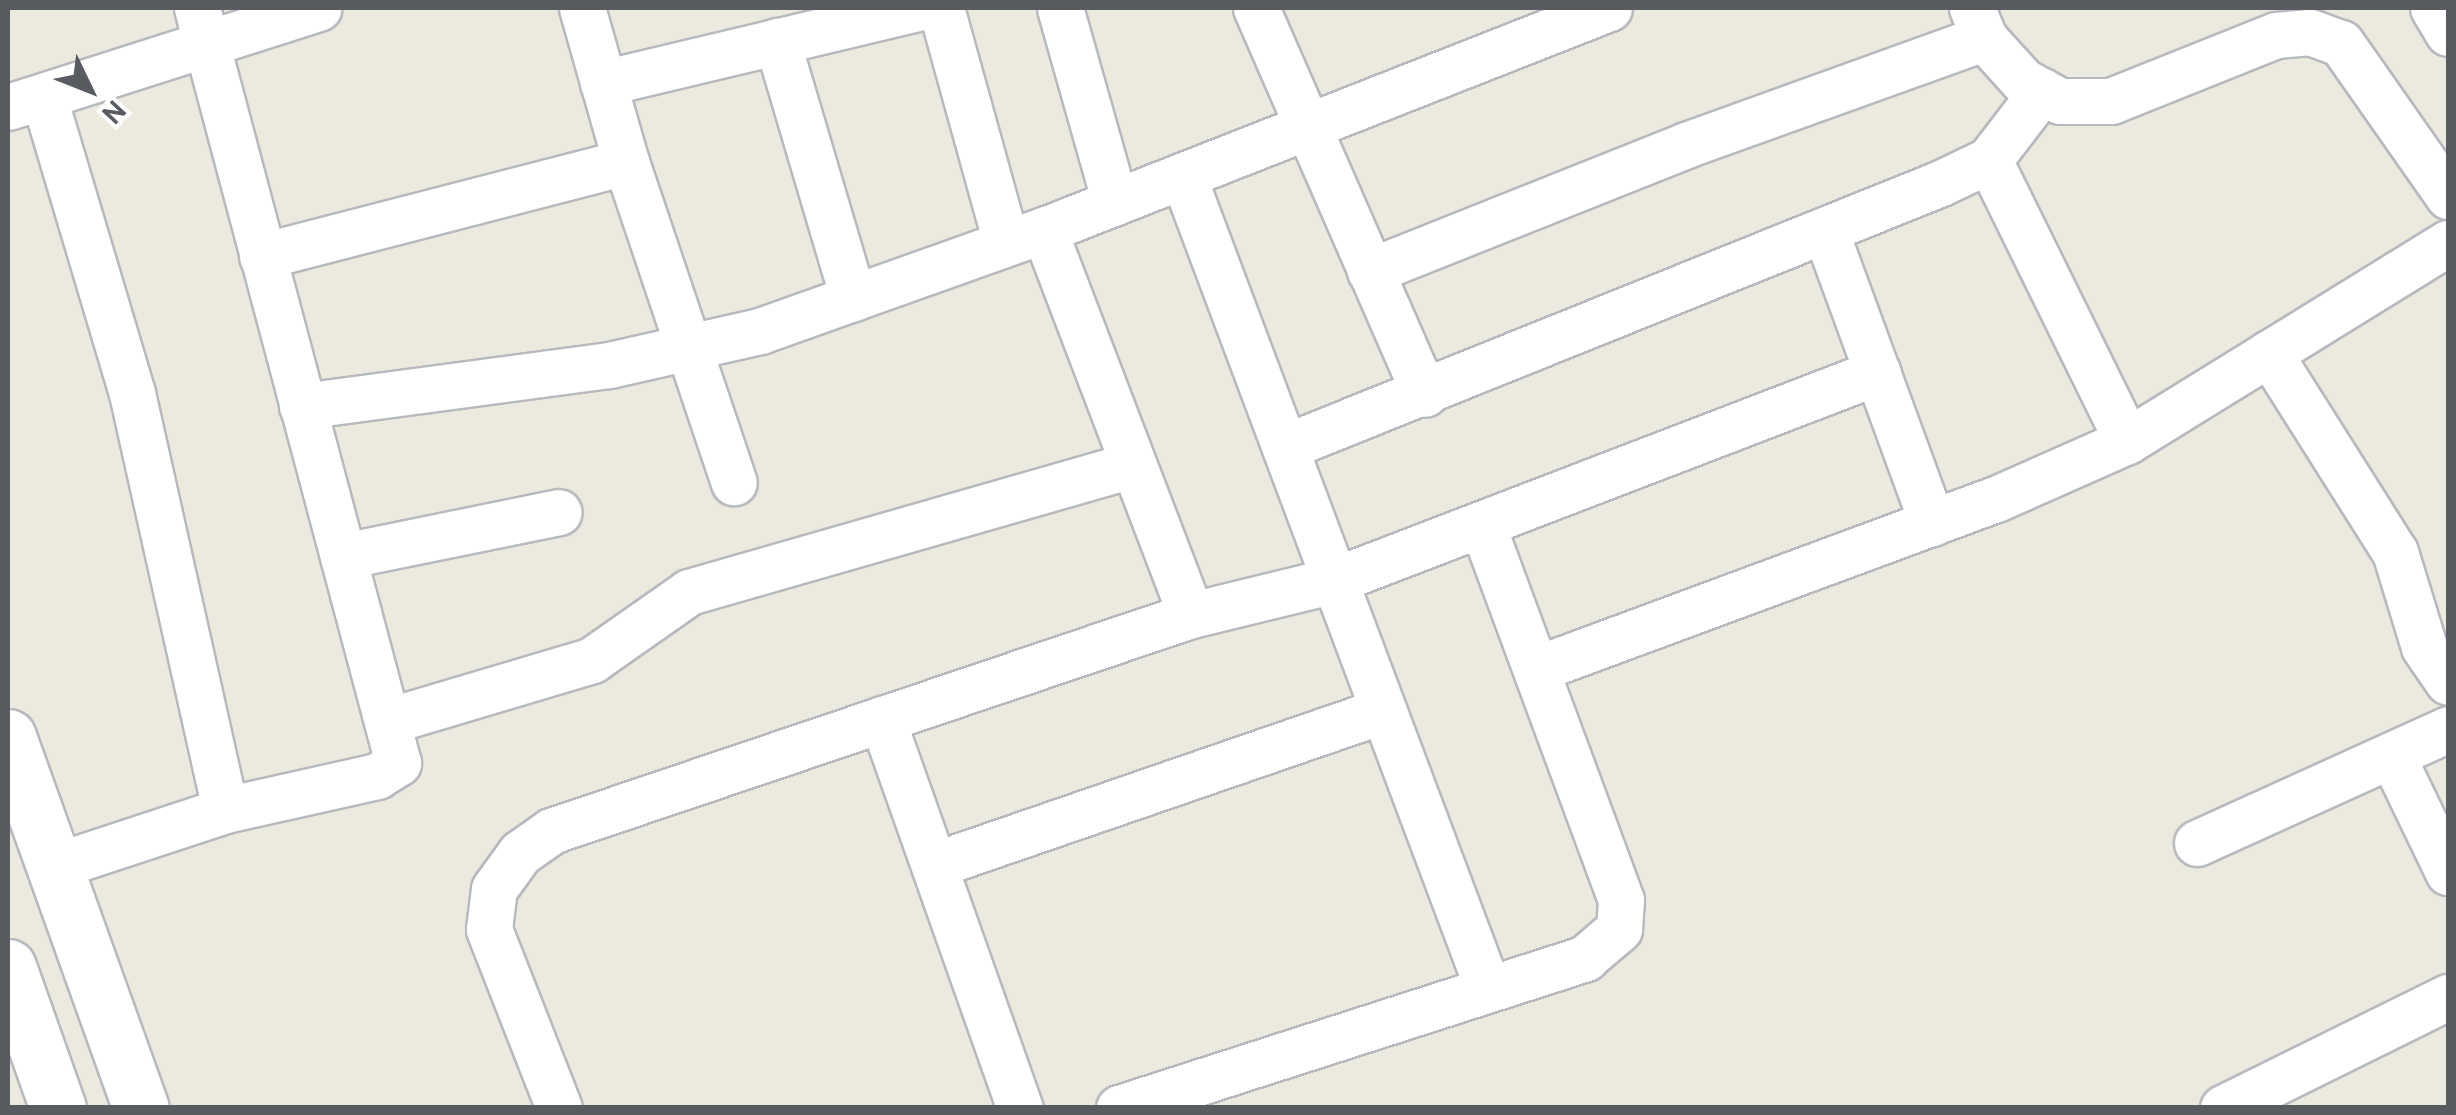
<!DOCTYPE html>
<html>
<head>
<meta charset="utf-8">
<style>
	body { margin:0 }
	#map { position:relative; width:2456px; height:1115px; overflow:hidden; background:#ece9de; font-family:Overpass,sans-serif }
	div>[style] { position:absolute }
	.roads { filter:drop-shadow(2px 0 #b7b9be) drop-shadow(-2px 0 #b7b9be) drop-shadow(0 2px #b7b9be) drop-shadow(0 -2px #b7b9be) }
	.minor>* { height:45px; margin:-22.5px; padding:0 22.5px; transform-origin:22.5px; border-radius:22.5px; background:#fff }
	.secondary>* { height:55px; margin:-27.5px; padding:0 27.5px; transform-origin:27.5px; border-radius:27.5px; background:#fff }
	span { translate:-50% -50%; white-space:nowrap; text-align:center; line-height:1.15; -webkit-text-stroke:9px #fff; paint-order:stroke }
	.frame { position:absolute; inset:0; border:10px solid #585b60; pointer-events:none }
	.north { position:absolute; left:40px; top:40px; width:100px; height:100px; -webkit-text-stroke:8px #fff; paint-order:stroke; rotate:133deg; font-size:28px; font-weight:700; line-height:40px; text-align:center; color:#585b60 }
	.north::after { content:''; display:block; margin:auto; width:35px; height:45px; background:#585b60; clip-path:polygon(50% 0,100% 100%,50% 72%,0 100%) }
</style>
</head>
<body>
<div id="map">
	<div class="roads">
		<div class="minor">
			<div style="left:582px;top:8px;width:160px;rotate:74.1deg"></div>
			<div style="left:626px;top:162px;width:338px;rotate:71.4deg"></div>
			<div style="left:941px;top:8px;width:244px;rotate:74.5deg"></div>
			<div style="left:1060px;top:8px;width:202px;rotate:74.2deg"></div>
			<div style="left:1256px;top:8px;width:421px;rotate:66.4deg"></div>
			<div style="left:1972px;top:8px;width:32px;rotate:68deg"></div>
			<div style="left:1984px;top:38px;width:58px;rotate:47.8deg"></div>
			<div style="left:2023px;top:81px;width:42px;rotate:28.4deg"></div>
			<div style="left:2060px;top:101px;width:51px"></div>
			<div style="left:2111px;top:101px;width:178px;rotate:-21.8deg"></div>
			<div style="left:2276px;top:35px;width:34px;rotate:-5deg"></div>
			<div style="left:2310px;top:32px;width:33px;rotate:20deg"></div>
			<div style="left:2341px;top:43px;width:187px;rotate:55deg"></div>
			<div style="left:2433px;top:8px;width:29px;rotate:59deg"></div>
			<div style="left:777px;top:41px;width:268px;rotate:73.5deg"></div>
			<div style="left:603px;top:83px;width:323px;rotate:-13.4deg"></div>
			<div style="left:44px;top:98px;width:308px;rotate:73.4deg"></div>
			<div style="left:132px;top:393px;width:427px;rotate:77.4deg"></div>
			<div style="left:8px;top:107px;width:326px;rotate:-17.7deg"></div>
			<div style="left:1989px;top:160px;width:313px;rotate:63.8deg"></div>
			<div style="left:1183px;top:176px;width:868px;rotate:69.44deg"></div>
			<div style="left:1044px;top:230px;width:412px;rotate:69.1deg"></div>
			<div style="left:1825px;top:230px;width:312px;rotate:69.9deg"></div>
			<div style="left:262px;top:256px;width:376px;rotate:-14.5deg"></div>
			<div style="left:1370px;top:271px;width:340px;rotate:-21.7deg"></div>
			<div style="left:1686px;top:145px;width:317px;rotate:-19.8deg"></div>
			<div style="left:2269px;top:353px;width:236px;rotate:57.7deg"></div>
			<div style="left:2395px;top:552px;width:99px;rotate:73deg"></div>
			<div style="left:2424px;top:647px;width:42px;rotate:55.6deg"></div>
			<div style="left:302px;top:406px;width:310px;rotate:-7.6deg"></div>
			<div style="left:609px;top:365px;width:155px;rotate:-12.7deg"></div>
			<div style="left:760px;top:331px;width:301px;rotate:-19.6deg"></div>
			<div style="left:1044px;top:230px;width:607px;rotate:-21.45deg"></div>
			<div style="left:1285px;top:447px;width:707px;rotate:-21.92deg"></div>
			<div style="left:1941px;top:183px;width:53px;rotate:-25.6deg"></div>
			<div style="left:1989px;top:160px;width:87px;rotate:-52.5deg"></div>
			<div style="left:343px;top:556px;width:220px;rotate:-11.5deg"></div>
			<div style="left:1536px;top:669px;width:490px;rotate:-20.3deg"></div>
			<div style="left:1996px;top:499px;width:143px;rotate:-23.9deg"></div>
			<div style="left:2127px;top:441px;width:377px;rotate:-31.7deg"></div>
			<div style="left:882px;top:719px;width:413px;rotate:70.5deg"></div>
			<div style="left:388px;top:721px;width:213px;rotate:-16.6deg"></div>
			<div style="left:592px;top:660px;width:118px;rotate:-35deg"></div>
			<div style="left:689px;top:592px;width:461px;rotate:-16deg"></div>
			<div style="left:2393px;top:758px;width:127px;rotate:64.2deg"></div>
			<div style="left:2197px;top:843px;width:276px;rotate:-24.4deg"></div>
			<div style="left:934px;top:865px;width:475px;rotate:-19deg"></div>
			<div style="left:55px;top:866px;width:179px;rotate:-18.2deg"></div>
			<div style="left:225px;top:810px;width:156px;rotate:-12.6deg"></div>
			<div style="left:377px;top:776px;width:25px;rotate:-32deg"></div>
			<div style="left:398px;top:763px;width:781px;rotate:-104.91deg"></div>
			<div style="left:559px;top:1108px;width:192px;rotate:-111.4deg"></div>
			<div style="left:489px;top:929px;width:40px;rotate:-82.9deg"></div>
			<div style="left:494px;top:889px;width:44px;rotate:-54.2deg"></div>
			<div style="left:520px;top:853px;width:38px;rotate:-35deg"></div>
			<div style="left:551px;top:831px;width:675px;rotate:-18.65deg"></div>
			<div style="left:1191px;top:615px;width:148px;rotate:-13.7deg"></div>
			<div style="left:1335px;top:580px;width:581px;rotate:-20.99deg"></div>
			<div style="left:1119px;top:1108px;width:490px;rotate:-17.8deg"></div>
			<div style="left:1585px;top:958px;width:45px;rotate:-40.5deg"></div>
			<div style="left:1619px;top:929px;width:29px;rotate:-86deg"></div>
			<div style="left:1621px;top:900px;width:400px;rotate:-110.3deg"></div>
			<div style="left:2223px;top:1108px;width:251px;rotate:-26.3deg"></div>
		</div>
		<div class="secondary">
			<div style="left:8px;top:737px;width:394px;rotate:70.3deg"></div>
			<div style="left:8px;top:967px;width:150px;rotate:70.5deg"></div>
		</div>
	</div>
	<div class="frame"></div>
	<div class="north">N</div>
</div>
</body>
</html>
